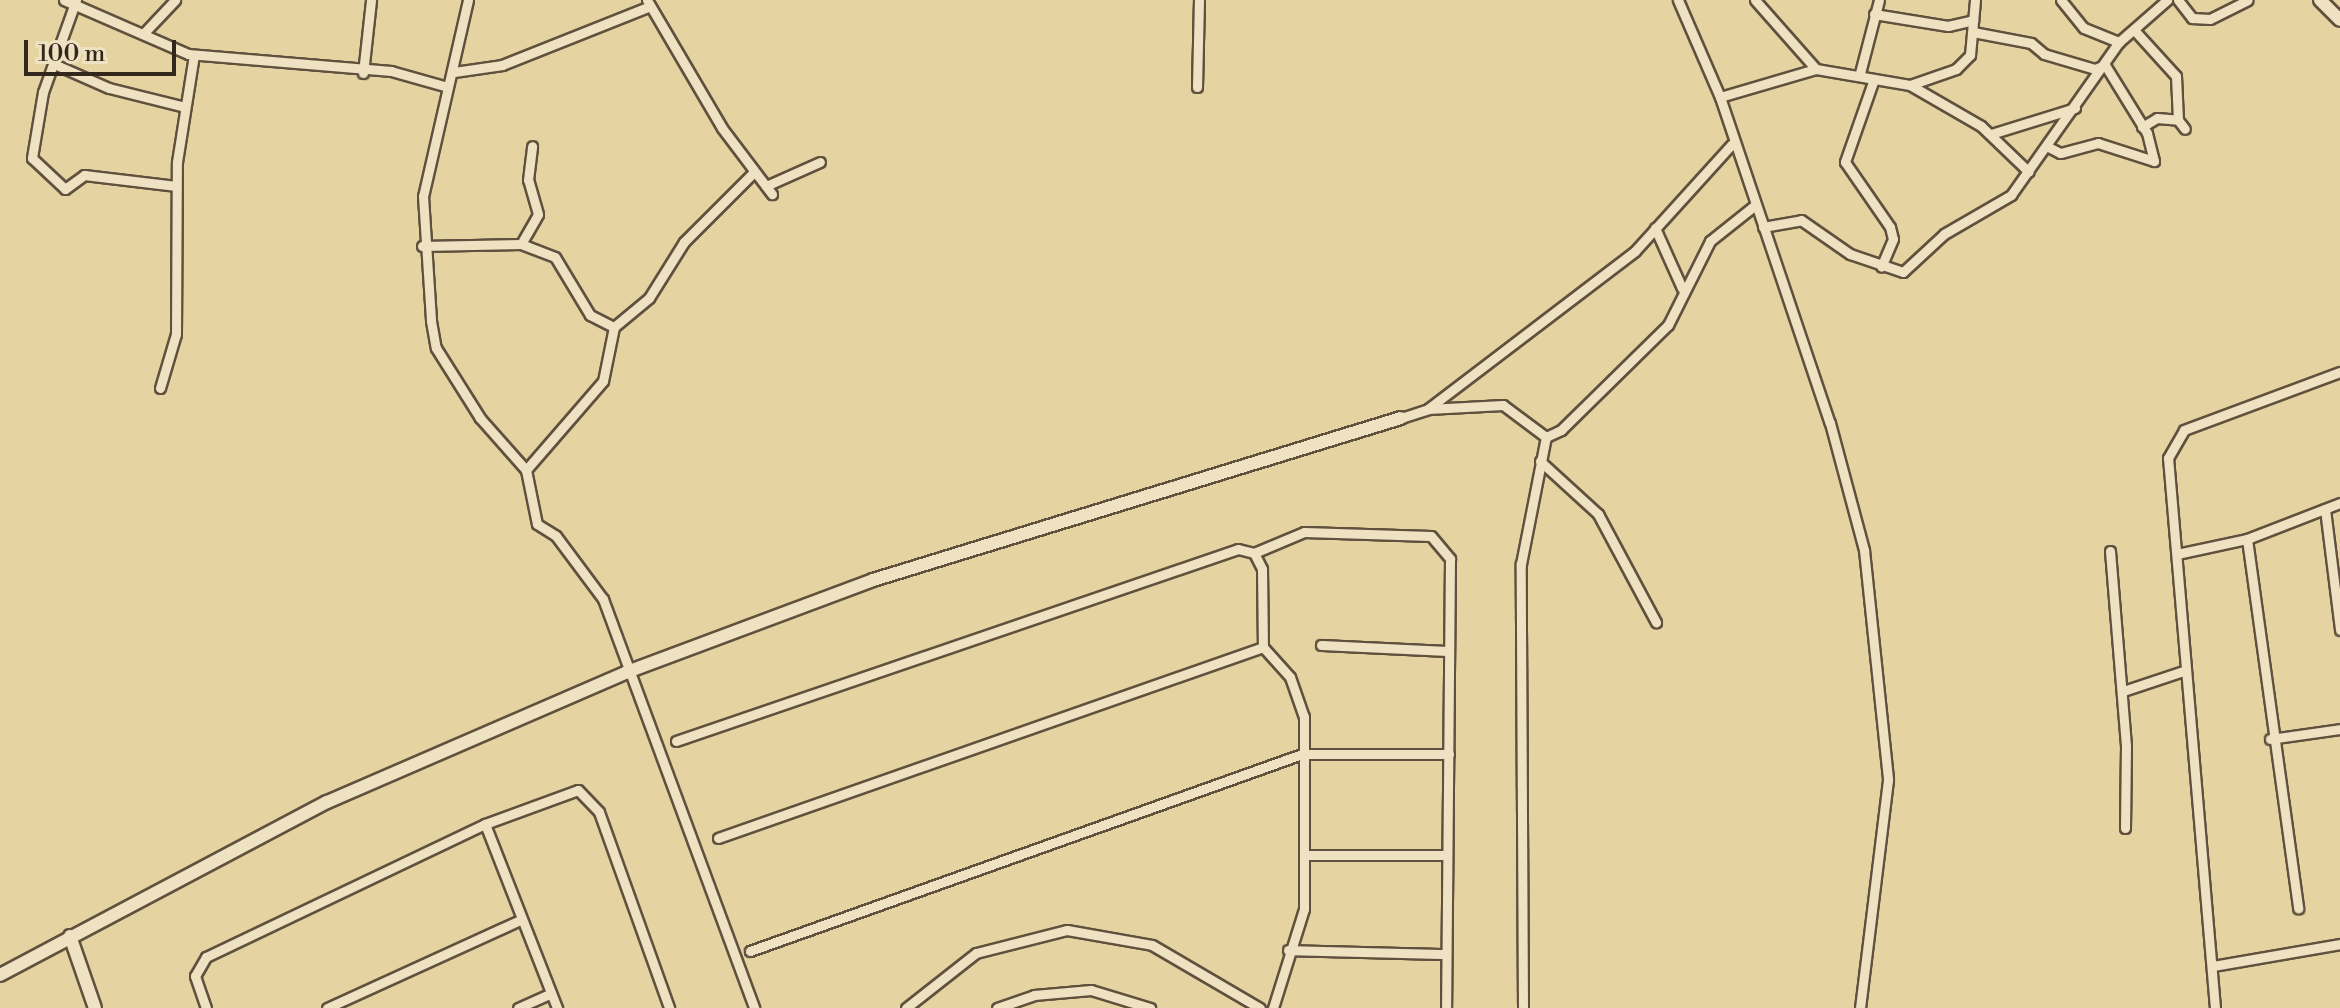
<!DOCTYPE html>
<html>
<head>
<meta charset="utf-8">
<style>
	body { margin:0 }
	#map { position:relative; width:2340px; height:1008px; overflow:hidden; background:#e5d3a1; font-family:"Libre Bodoni",serif }
	div>[style] { position:absolute }
	.roads { filter:drop-shadow(2px 0 #60513e) drop-shadow(-2px 0 #60513e) drop-shadow(0 2px #60513e) drop-shadow(0 -2px #60513e) }
	.street>* { height:9px; margin:-4.5px; padding:0 4.5px; transform-origin:4.5px; border-radius:4.5px; background:#eee2c2 }
	.secondary>* { height:12px; margin:-6px; padding:0 6px; transform-origin:6px; border-radius:6px; background:#eee2c2 }
	span { translate:-50% -50%; white-space:nowrap; text-align:center; line-height:1.15; -webkit-text-stroke:7px #eee2c2; paint-order:stroke }
	.scale { position:absolute; left:24px; top:40px; width:152px; height:36px; box-sizing:border-box; border:4px solid #33261d; border-top:0; padding-left:10px; font-size:24px; line-height:28px; white-space:nowrap; color:#33261d; -webkit-text-stroke:6px #eee2c2; paint-order:stroke }
</style>
</head>
<body>
<div id="map">
	<div class="roads">
		<div class="street">
			<div style="left:64px;top:0;width:135px;rotate:23.5deg"></div>
			<div style="left:188px;top:54px;width:204px;rotate:4.8deg"></div>
			<div style="left:391px;top:71px;width:59px;rotate:15.7deg"></div>
			<div style="left:76px;top:0;width:98px;rotate:109.7deg"></div>
			<div style="left:43px;top:92px;width:67px;rotate:99.5deg"></div>
			<div style="left:32px;top:158px;width:45px;rotate:43.2deg"></div>
			<div style="left:65px;top:189px;width:24px;rotate:-36deg"></div>
			<div style="left:84px;top:175px;width:93px;rotate:6.8deg"></div>
			<div style="left:468px;top:0;width:201px;rotate:102.9deg"></div>
			<div style="left:423px;top:196px;width:125px;rotate:86.3deg"></div>
			<div style="left:431px;top:321px;width:27px;rotate:80deg"></div>
			<div style="left:436px;top:348px;width:83px;rotate:57.8deg"></div>
			<div style="left:480px;top:418px;width:69px;rotate:48.5deg"></div>
			<div style="left:647px;top:0;width:148px;rotate:59.6deg"></div>
			<div style="left:722px;top:128px;width:83px;rotate:52.9deg"></div>
			<div style="left:1678px;top:0;width:106px;rotate:66.6deg"></div>
			<div style="left:1720px;top:97px;width:344px;rotate:71.4deg"></div>
			<div style="left:1830px;top:423px;width:131px;rotate:75deg"></div>
			<div style="left:1864px;top:550px;width:231px;rotate:84deg"></div>
			<div style="left:1888px;top:780px;width:230px;rotate:97deg"></div>
			<div style="left:1755px;top:0;width:92px;rotate:48.5deg"></div>
			<div style="left:2061px;top:0;width:36px;rotate:51deg"></div>
			<div style="left:2084px;top:28px;width:38px;rotate:22deg"></div>
			<div style="left:2178px;top:0;width:23px;rotate:52deg"></div>
			<div style="left:2192px;top:18px;width:18px;rotate:3deg"></div>
			<div style="left:2210px;top:19px;width:42px;rotate:-26.6deg"></div>
			<div style="left:1874px;top:14px;width:75px;rotate:9.2deg"></div>
			<div style="left:1948px;top:26px;width:26px;rotate:-13deg"></div>
			<div style="left:2135px;top:31px;width:61px;rotate:47.7deg"></div>
			<div style="left:2176px;top:76px;width:44px;rotate:87.4deg"></div>
			<div style="left:2178px;top:120px;width:11px;rotate:52deg"></div>
			<div style="left:1973px;top:32px;width:59px;rotate:10.7deg"></div>
			<div style="left:2031px;top:43px;width:17px;rotate:40deg"></div>
			<div style="left:2044px;top:54px;width:53px;rotate:16.4deg"></div>
			<div style="left:2095px;top:69px;width:11px;rotate:-22deg"></div>
			<div style="left:2105px;top:65px;width:80px;rotate:58.3deg"></div>
			<div style="left:2147px;top:133px;width:29px;rotate:76deg"></div>
			<div style="left:2154px;top:161px;width:59px;rotate:-162.2deg"></div>
			<div style="left:2098px;top:143px;width:39px;rotate:165deg"></div>
			<div style="left:2060px;top:153px;width:13px;rotate:-153deg"></div>
			<div style="left:143px;top:34px;width:47px;rotate:-46.7deg"></div>
			<div style="left:54px;top:64px;width:60px;rotate:23.6deg"></div>
			<div style="left:109px;top:88px;width:78px;rotate:14deg"></div>
			<div style="left:454px;top:72px;width:49px;rotate:-8.3deg"></div>
			<div style="left:502px;top:65px;width:159px;rotate:-21.7deg"></div>
			<div style="left:363px;top:73px;width:73px;rotate:-83.7deg"></div>
			<div style="left:1860px;top:73px;width:75px;rotate:-75.4deg"></div>
			<div style="left:1874px;top:79px;width:88px;rotate:109.3deg"></div>
			<div style="left:1845px;top:162px;width:79px;rotate:55.3deg"></div>
			<div style="left:1890px;top:227px;width:12px;rotate:76deg"></div>
			<div style="left:1893px;top:239px;width:30px;rotate:113deg"></div>
			<div style="left:1910px;top:85px;width:82px;rotate:30deg"></div>
			<div style="left:1981px;top:126px;width:66px;rotate:43.8deg"></div>
			<div style="left:1197px;top:87px;width:87px;rotate:-88.7deg"></div>
			<div style="left:1720px;top:97px;width:100px;rotate:-16.3deg"></div>
			<div style="left:1816px;top:69px;width:95px;rotate:9.7deg"></div>
			<div style="left:1910px;top:85px;width:49px;rotate:-19.2deg"></div>
			<div style="left:1956px;top:69px;width:20px;rotate:-45deg"></div>
			<div style="left:1970px;top:55px;width:55px;rotate:-84.8deg"></div>
			<div style="left:2142px;top:127px;width:17px;rotate:-31deg"></div>
			<div style="left:2157px;top:118px;width:21px;rotate:5deg"></div>
			<div style="left:1991px;top:134px;width:88px;rotate:-17.2deg"></div>
			<div style="left:753px;top:173px;width:98px;rotate:135deg"></div>
			<div style="left:684px;top:242px;width:66px;rotate:122deg"></div>
			<div style="left:649px;top:298px;width:45px;rotate:140.4deg"></div>
			<div style="left:614px;top:327px;width:55px;rotate:101.5deg"></div>
			<div style="left:603px;top:381px;width:118px;rotate:130.9deg"></div>
			<div style="left:526px;top:470px;width:55px;rotate:78.5deg"></div>
			<div style="left:537px;top:524px;width:22px;rotate:32deg"></div>
			<div style="left:556px;top:536px;width:79px;rotate:53.3deg"></div>
			<div style="left:603px;top:599px;width:436px;rotate:69.7deg"></div>
			<div style="left:766px;top:186px;width:59px;rotate:-24deg"></div>
			<div style="left:1763px;top:227px;width:39px;rotate:-10deg"></div>
			<div style="left:1801px;top:220px;width:60px;rotate:34.8deg"></div>
			<div style="left:1850px;top:254px;width:56px;rotate:18.8deg"></div>
			<div style="left:1903px;top:272px;width:56px;rotate:-42.8deg"></div>
			<div style="left:1944px;top:234px;width:78px;rotate:-30.2deg"></div>
			<div style="left:2011px;top:195px;width:187px;rotate:-54.8deg"></div>
			<div style="left:2119px;top:42px;width:64px;rotate:-41.2deg"></div>
			<div style="left:1655px;top:228px;width:66px;rotate:65.8deg"></div>
			<div style="left:521px;top:244px;width:36px;rotate:21deg"></div>
			<div style="left:555px;top:257px;width:68px;rotate:58.9deg"></div>
			<div style="left:590px;top:315px;width:27px;rotate:27deg"></div>
			<div style="left:422px;top:246px;width:99px;rotate:-1.2deg"></div>
			<div style="left:521px;top:244px;width:34px;rotate:-60deg"></div>
			<div style="left:538px;top:214px;width:35px;rotate:-106deg"></div>
			<div style="left:528px;top:180px;width:34px;rotate:-83deg"></div>
			<div style="left:160px;top:388px;width:56px;rotate:-73.5deg"></div>
			<div style="left:176px;top:334px;width:172px;rotate:-89.7deg"></div>
			<div style="left:177px;top:162px;width:108px;rotate:-81deg"></div>
			<div style="left:1429px;top:408px;width:259px;rotate:-37.3deg"></div>
			<div style="left:1635px;top:251px;width:144px;rotate:-47.8deg"></div>
			<div style="left:1401px;top:418px;width:28px;rotate:-18deg"></div>
			<div style="left:1428px;top:409px;width:75px;rotate:-3.1deg"></div>
			<div style="left:1503px;top:405px;width:54px;rotate:36.7deg"></div>
			<div style="left:1546px;top:437px;width:17px;rotate:-25deg"></div>
			<div style="left:1561px;top:430px;width:150px;rotate:-44.5deg"></div>
			<div style="left:1668px;top:325px;width:94px;rotate:-63.4deg"></div>
			<div style="left:1710px;top:241px;width:56px;rotate:-38.5deg"></div>
			<div style="left:1540px;top:461px;width:79px;rotate:42.4deg"></div>
			<div style="left:1598px;top:514px;width:123px;rotate:61.8deg"></div>
			<div style="left:2325px;top:509px;width:122px;rotate:82.9deg"></div>
			<div style="left:2247px;top:539px;width:373px;rotate:82.1deg"></div>
			<div style="left:2110px;top:551px;width:196px;rotate:85.3deg"></div>
			<div style="left:2126px;top:746px;width:82px;rotate:90.7deg"></div>
			<div style="left:1254px;top:553px;width:18px;rotate:63deg"></div>
			<div style="left:1262px;top:569px;width:78px;rotate:89.3deg"></div>
			<div style="left:1263px;top:647px;width:40px;rotate:48deg"></div>
			<div style="left:1290px;top:677px;width:42px;rotate:70.7deg"></div>
			<div style="left:1304px;top:717px;width:192px;rotate:90deg"></div>
			<div style="left:1304px;top:909px;width:104px;rotate:107.4deg"></div>
			<div style="left:2177px;top:554px;width:72px;rotate:-12.1deg"></div>
			<div style="left:2247px;top:539px;width:100px;rotate:-21.2deg"></div>
			<div style="left:1321px;top:645px;width:127px;rotate:2.7deg"></div>
			<div style="left:2123px;top:691px;width:63px;rotate:-18.4deg"></div>
			<div style="left:2270px;top:739px;width:71px;rotate:-8.1deg"></div>
			<div style="left:676px;top:741px;width:594px;rotate:-18.86deg"></div>
			<div style="left:1238px;top:549px;width:16px;rotate:14deg"></div>
			<div style="left:1254px;top:553px;width:54px;rotate:-22.8deg"></div>
			<div style="left:1304px;top:532px;width:127px;rotate:1.8deg"></div>
			<div style="left:1431px;top:536px;width:30px;rotate:50deg"></div>
			<div style="left:1450px;top:559px;width:449px;rotate:90.5deg"></div>
			<div style="left:485px;top:824px;width:198px;rotate:68.6deg"></div>
			<div style="left:718px;top:838px;width:577px;rotate:-19.31deg"></div>
			<div style="left:1305px;top:855px;width:141px"></div>
			<div style="left:1288px;top:950px;width:158px;rotate:1.5deg"></div>
			<div style="left:750px;top:951px;width:586px;rotate:-19.64deg"></div>
			<div style="left:1302px;top:754px;width:147px"></div>
			<div style="left:2213px;top:966px;width:129px;rotate:-9.8deg"></div>
			<div style="left:206px;top:1008px;width:34px;rotate:-109deg"></div>
			<div style="left:195px;top:976px;width:22px;rotate:-60deg"></div>
			<div style="left:206px;top:957px;width:309px;rotate:-25.5deg"></div>
			<div style="left:485px;top:824px;width:99px;rotate:-20.1deg"></div>
			<div style="left:578px;top:790px;width:30px;rotate:46deg"></div>
			<div style="left:599px;top:812px;width:208px;rotate:70.3deg"></div>
			<div style="left:327px;top:1008px;width:214px;rotate:-24.5deg"></div>
			<div style="left:518px;top:1008px;width:36px;rotate:-24deg"></div>
			<div style="left:906px;top:1008px;width:89px;rotate:-38.2deg"></div>
			<div style="left:976px;top:953px;width:94px;rotate:-14.2deg"></div>
			<div style="left:1067px;top:930px;width:86px;rotate:10deg"></div>
			<div style="left:1152px;top:945px;width:125px;rotate:30.3deg"></div>
			<div style="left:997px;top:1008px;width:39px;rotate:-19deg"></div>
			<div style="left:1034px;top:995px;width:57px;rotate:-5deg"></div>
			<div style="left:1091px;top:990px;width:62px;rotate:17deg"></div>
			<div style="left:1523px;top:1008px;width:444px;rotate:-90.3deg"></div>
			<div style="left:1521px;top:564px;width:129px;rotate:-78.9deg"></div>
			<div style="left:2215px;top:1008px;width:552px;rotate:-94.88deg"></div>
			<div style="left:2168px;top:458px;width:32px;rotate:-60deg"></div>
			<div style="left:2184px;top:430px;width:166px;rotate:-20.4deg"></div>
		</div>
		<div class="secondary">
			<div style="left:2320px;top:0;width:28px;rotate:45deg"></div>
			<div style="left:70px;top:936px;width:76px;rotate:70.9deg"></div>
			<div style="left:0;top:975px;width:370px;rotate:-27.9deg"></div>
			<div style="left:327px;top:802px;width:327px;rotate:-23.4deg"></div>
			<div style="left:627px;top:672px;width:263px;rotate:-20.5deg"></div>
			<div style="left:873px;top:580px;width:552px;rotate:-17.06deg"></div>
		</div>
	</div>
	<div class="scale">100 m</div>
</div>
</body>
</html>
